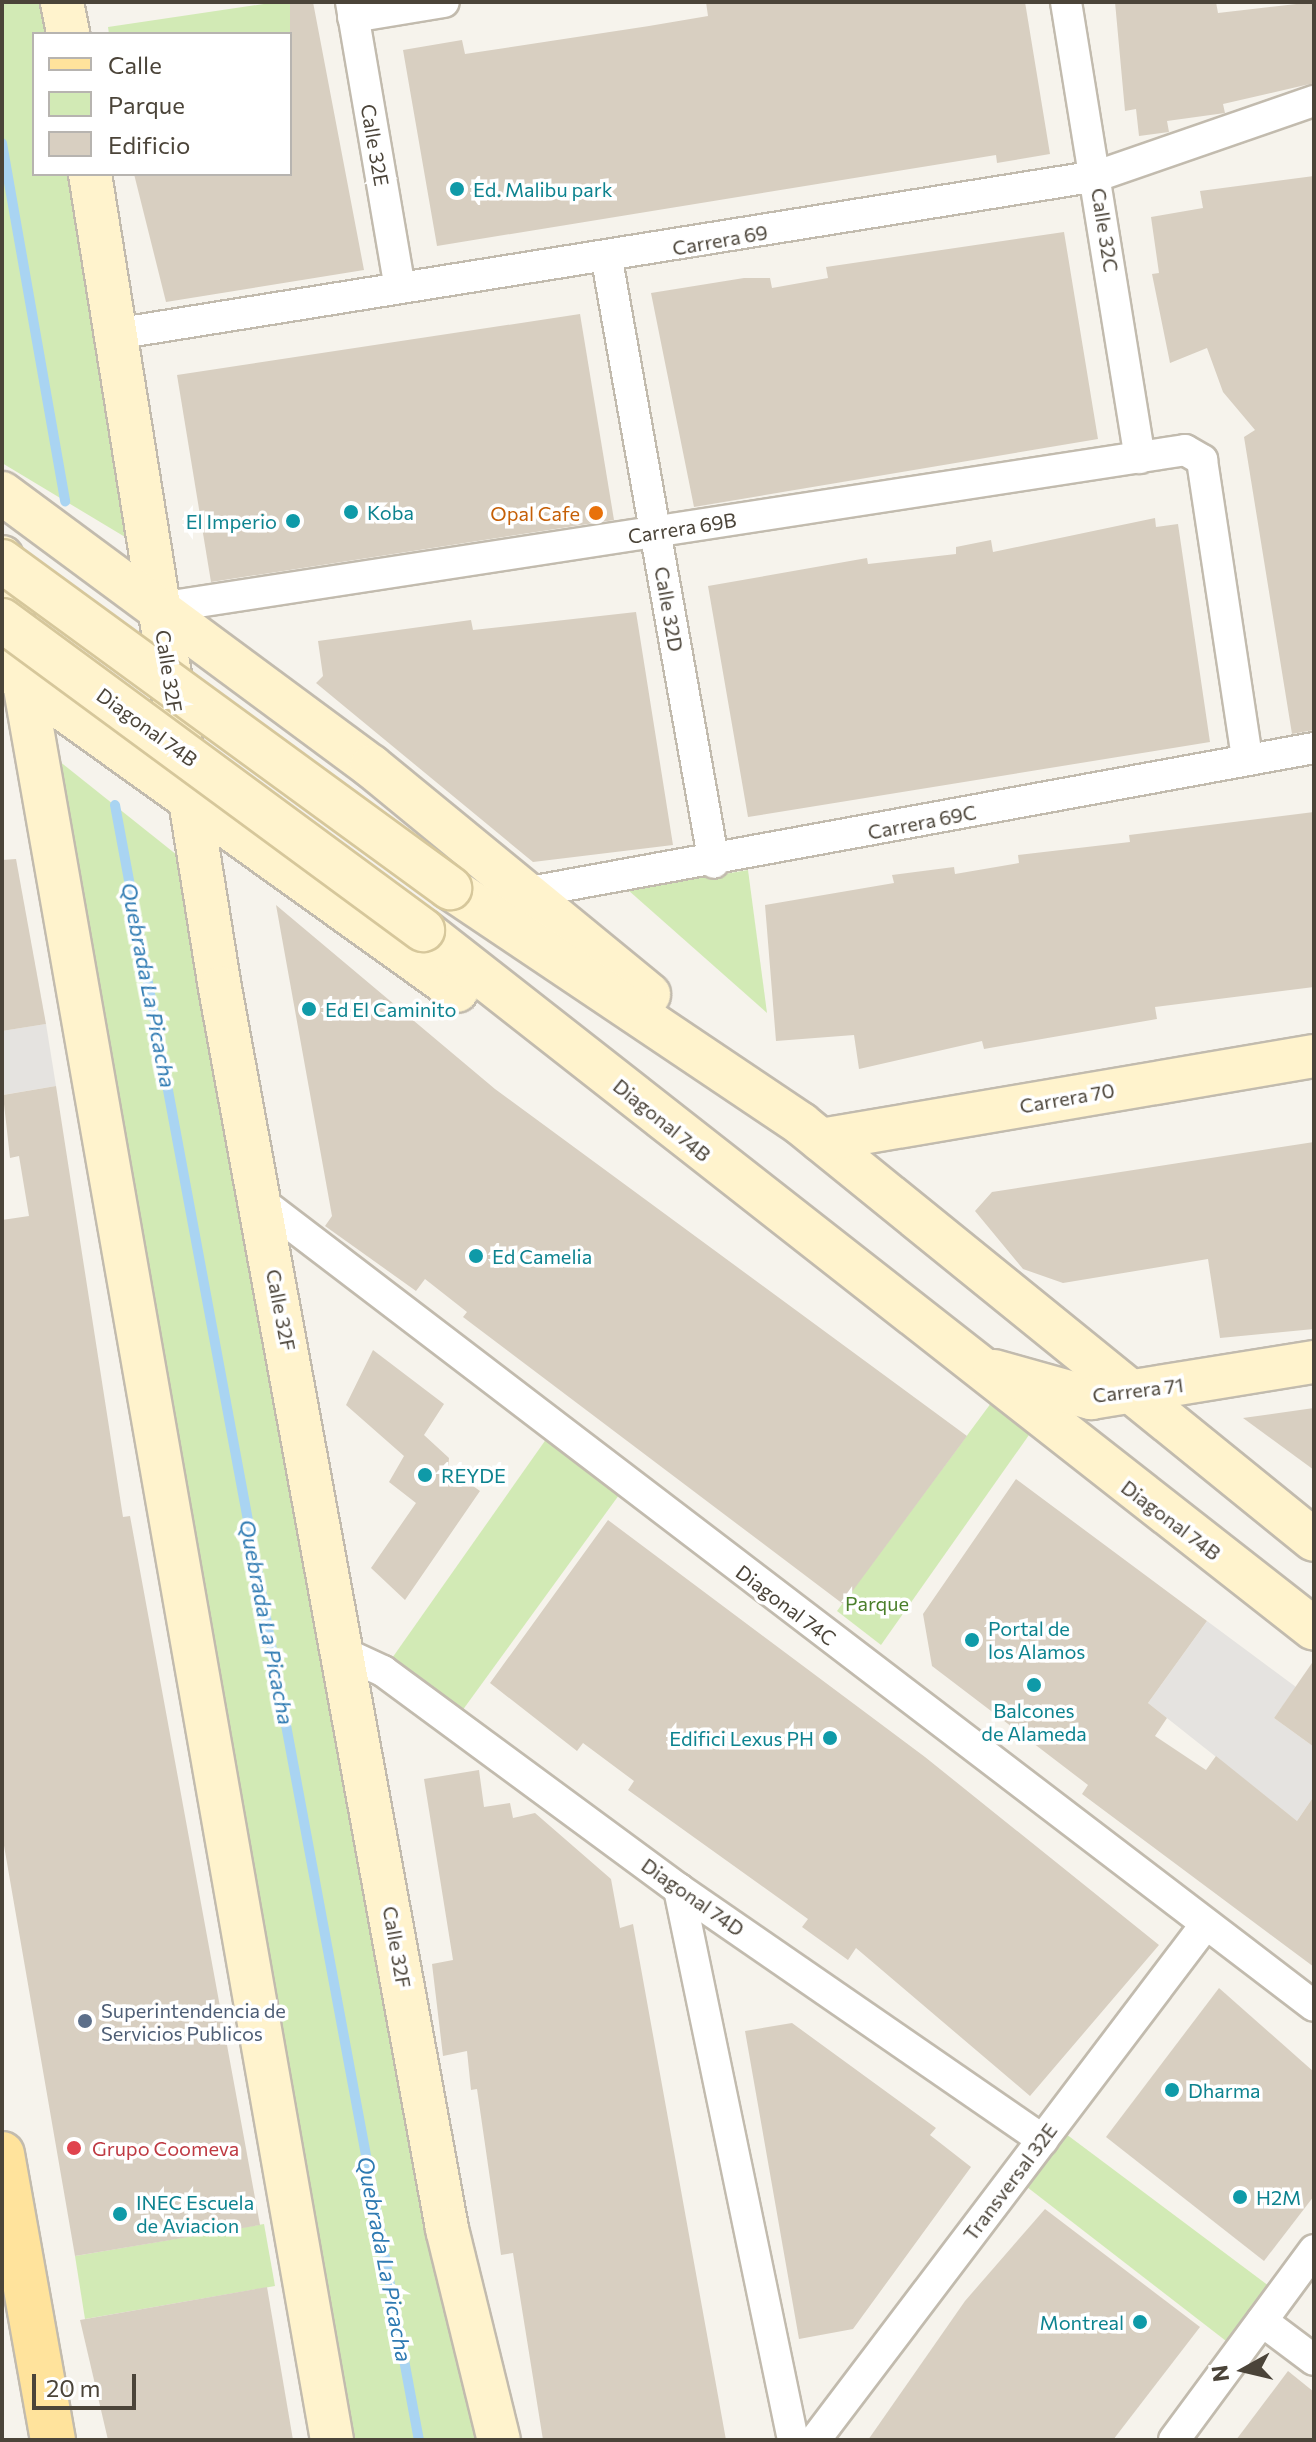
<!DOCTYPE html>
<html>
<head>
<meta charset="utf-8">
<style>
	body { margin:0 }
	#map { position:relative; width:1316px; height:2442px; overflow:hidden; background:#f6f3ec; font-family:Commissioner,sans-serif }
	div>[style] { position:absolute }
	.green>* { inset:0; background:#d2eab5 }
	.parking>* { inset:0; background:#e5e3e0 }
	.stream>* { height:10px; margin:-5px; padding:0 5px; transform-origin:5px; border-radius:5px; background:#a9d4f2 }
	.building>* { inset:0; background:#d8cfc1 }
	.roads { filter:drop-shadow(2px 0 #c2bbae) drop-shadow(-2px 0 #c2bbae) drop-shadow(0 2px #c2bbae) drop-shadow(0 -2px #c2bbae) }
	.street>* { height:30px; margin:-15px; padding:0 15px; transform-origin:15px; border-radius:15px; background:#fff }
	.secondary>* { height:42px; margin:-21px; padding:0 21px; transform-origin:21px; border-radius:21px; background:#fff3cd }
	.primary>* { height:44px; margin:-22px; padding:0 22px; transform-origin:22px; border-radius:22px; background:#ffe39c }
	.bridges { filter:drop-shadow(2px 0 #d6c79b) drop-shadow(-2px 0 #d6c79b) drop-shadow(0 2px #d6c79b) drop-shadow(0 -2px #d6c79b) }
	.secondary-bridge>* { height:42px; margin:-21px; padding:0 21px; transform-origin:21px; border-radius:21px; background:#fff3cd }
	.dots>* { width:22px; height:22px; translate:-50% -50%; box-sizing:border-box; border:4px solid #fff; border-radius:50% }
	span { translate:-50% -50%; white-space:nowrap; text-align:center; line-height:1.15; -webkit-text-stroke:7px #fff; paint-order:stroke }
	.street-label { font-size:20px; color:#4b4439 }
	.culture-label { font-size:20px; color:#0d838f }
	.left { translate:0 -50%; text-align:left }
	.right { translate:-100% -50%; text-align:right }
	.food-label { font-size:20px; color:#c56008 }
	.park-label { font-size:20px; color:#4a7f2a }
	.service-label { font-size:20px; color:#4e5e75 }
	.health-label { font-size:20px; color:#be3a42 }
	.water-label { font-size:22px; color:#2e7ab2; font-style:italic }
	.frame { position:absolute; inset:0; border:4px solid #4b4439; pointer-events:none }
	.legend { position:absolute; left:32px; top:32px; width:260px; height:144px; box-sizing:border-box; background:#fff; border:2px solid #b7b4b0; margin:0; padding:10px 14px; list-style:none; font-size:24px; color:#4b4439 }
	.legend li { display:flex; align-items:center; gap:16px; height:40px }
	.legend b { width:40px; border:2px solid #b7b4b0 }
	.north { position:absolute; left:1204px; top:2330px; width:80px; height:80px; -webkit-text-stroke:6px #fff; paint-order:stroke; rotate:262deg; font-size:22px; font-weight:700; line-height:32px; text-align:center; color:#4b4439 }
	.north::after { content:''; display:block; margin:auto; width:28px; height:36px; background:#4b4439; clip-path:polygon(50% 0,100% 100%,50% 72%,0 100%) }
	.scale { position:absolute; left:32px; top:2374px; width:104px; height:36px; box-sizing:border-box; border:4px solid #4b4439; border-top:0; padding-left:10px; font-size:24px; line-height:28px; white-space:nowrap; color:#4b4439; -webkit-text-stroke:6px #fff; paint-order:stroke }
</style>
</head>
<body>
<div id="map">
	<div class="green">
		<div style="clip-path:polygon(2px 2px,62px 2px,68px 34px,34px 34px,34px 174px,90px 174px,150px 552px,2px 463px)"></div>
		<div style="clip-path:polygon(277px 2px,313px 2px,290px 34px,109px 34px,108px 27px)"></div>
		<div style="clip-path:polygon(34px 741px,202px 875px,499px 2440px,332px 2440px)"></div>
		<div style="clip-path:polygon(748px 870px,767px 1013px,628px 890px)"></div>
		<div style="clip-path:polygon(997px 1395px,1036px 1425px,881px 1645px,837px 1611px)"></div>
		<div style="clip-path:polygon(554px 1428px,627px 1484px,454px 1722px,383px 1671px)"></div>
		<div style="clip-path:polygon(1054px 2125px,1281px 2295px,1239px 2351px,1014px 2177px)"></div>
		<div style="clip-path:polygon(264px 2224px,275px 2286px,85px 2319px,75px 2256px)"></div>
	</div>
	<div class="parking">
		<div style="clip-path:polygon(46px 1024px,56px 1086px,2px 1095px,2px 1031px)"></div>
		<div style="clip-path:polygon(1207px 1621px,1296px 1687px,1274px 1718px,1314px 1747px,1314px 1796px,1297px 1821px,1148px 1703px)"></div>
	</div>
	<div class="stream">
		<div style="left:2px;top:143px;width:364px;rotate:80deg"></div>
		<div style="left:115px;top:805px;width:1663px;rotate:79.47deg"></div>
	</div>
	<div class="building">
		<div style="clip-path:polygon(290px 2px,313px 2px,364px 270px,166px 302px,134px 174px,290px 174px)"></div>
		<div style="clip-path:polygon(706px 2px,1025px 2px,1050px 154px,997px 163px,996px 155px,437px 246px,403px 50px,462px 40px,465px 54px,649px 26px,708px 16px)"></div>
		<div style="clip-path:polygon(1115px 2px,1216px 2px,1218px 13px,1314px 2px,1314px 83px,1223px 104px,1225px 113px,1167px 121px,1169px 132px,1139px 136px,1136px 109px,1125px 111px)"></div>
		<div style="clip-path:polygon(1314px 176px,1314px 730px,1292px 734px,1244px 437px,1255px 430px,1223px 392px,1207px 348px,1170px 363px,1152px 274px,1159px 273px,1151px 217px,1203px 208px,1200px 191px)"></div>
		<div style="clip-path:polygon(1064px 232px,1098px 439px,694px 507px,651px 293px,744px 278px,770px 278px,772px 288px,828px 278px,826px 267px)"></div>
		<div style="clip-path:polygon(580px 314px,614px 520px,211px 582px,177px 375px)"></div>
		<div style="clip-path:polygon(1155px 518px,1156px 527px,1178px 524px,1210px 742px,748px 817px,708px 586px,867px 558px,868px 564px,956px 554px,956px 547px,991px 540px,993px 552px)"></div>
		<div style="clip-path:polygon(636px 612px,673px 845px,533px 862px,316px 683px,323px 676px,318px 641px,471px 620px,473px 630px)"></div>
		<div style="clip-path:polygon(1314px 812px,1314px 987px,1155px 1007px,1157px 1019px,984px 1049px,982px 1041px,859px 1069px,854px 1035px,776px 1041px,765px 905px,894px 883px,892px 875px,954px 867px,955px 874px,1019px 863px,1018px 855px,1130px 842px,1129px 835px)"></div>
		<div style="clip-path:polygon(16px 859px,46px 1024px,2px 1031px,2px 860px)"></div>
		<div style="clip-path:polygon(276px 905px,495px 1089px,967px 1436px,843px 1604px,463px 1317px,467px 1312px,425px 1279px,416px 1291px,325px 1226px,332px 1216px)"></div>
		<div style="clip-path:polygon(56px 1086px,123px 1517px,130px 1516px,260px 2225px,75px 2256px,2px 1834px,2px 1220px,29px 1216px,19px 1156px,10px 1158px,3px 1095px)"></div>
		<div style="clip-path:polygon(1314px 1142px,1314px 1329px,1220px 1338px,1208px 1259px,1063px 1283px,1023px 1269px,975px 1211px,992px 1192px)"></div>
		<div style="clip-path:polygon(373px 1350px,444px 1404px,424px 1435px,449px 1458px,448px 1468px,480px 1491px,405px 1600px,371px 1568px,416px 1503px,389px 1482px,404px 1456px,346px 1405px)"></div>
		<div style="clip-path:polygon(1314px 1408px,1314px 1470px,1243px 1418px)"></div>
		<div style="clip-path:polygon(1016px 1479px,1207px 1621px,1148px 1703px,1167px 1718px,1155px 1736px,1206px 1770px,1216px 1756px,1297px 1821px,1314px 1796px,1314px 1967px,1082px 1794px,1088px 1785px,932px 1666px,923px 1614px)"></div>
		<div style="clip-path:polygon(608px 1520px,925px 1757px,1159px 1945px,1030px 2096px,856px 1948px,848px 1960px,802px 1927px,808px 1919px,628px 1790px,634px 1781px,583px 1743px,577px 1751px,490px 1683px)"></div>
		<div style="clip-path:polygon(1314px 1660px,1314px 1747px,1274px 1718px)"></div>
		<div style="clip-path:polygon(479px 1770px,484px 1807px,510px 1803px,513px 1818px,535px 1813px,611px 1879px,620px 1928px,633px 1924px,726px 2440px,543px 2440px,513px 2253px,501px 2255px,477px 2089px,471px 2090px,467px 2051px,443px 2056px,432px 1964px,453px 1960px,424px 1779px)"></div>
		<div style="clip-path:polygon(1219px 1988px,1314px 2072px,1314px 2196px,1264px 2261px,1106px 2137px)"></div>
		<div style="clip-path:polygon(792px 2023px,936px 2128px,930px 2135px,971px 2167px,853px 2329px,799px 2339px,745px 2031px)"></div>
		<div style="clip-path:polygon(1045px 2209px,1200px 2327px,1113px 2440px,868px 2440px,965px 2301px)"></div>
		<div style="clip-path:polygon(267px 2287px,293px 2440px,108px 2440px,80px 2320px)"></div>
		<div style="clip-path:polygon(1288px 2371px,1314px 2392px,1314px 2440px,1236px 2440px)"></div>
	</div>
	<div class="roads">
		<div class="street">
			<div style="left:351px;top:2px;width:290px;rotate:80.3deg"></div>
			<div style="left:1066px;top:2px;width:462px;rotate:80.8deg"></div>
			<div style="left:353px;top:17px;width:92px;rotate:-9.4deg"></div>
			<div style="left:607px;top:260px;width:612px;rotate:79.94deg"></div>
			<div style="left:115px;top:334px;width:995px;rotate:-9.14deg"></div>
			<div style="left:1097px;top:176px;width:230px;rotate:-19.1deg"></div>
			<div style="left:159px;top:608px;width:1038px;rotate:-8.75deg"></div>
			<div style="left:1185px;top:450px;width:20px;rotate:30deg"></div>
			<div style="left:1202px;top:460px;width:301px;rotate:81.4deg"></div>
			<div style="left:530px;top:892px;width:797px;rotate:-10.41deg"></div>
			<div style="left:260px;top:1201px;width:1326px;rotate:37.37deg"></div>
			<div style="left:346px;top:1654px;width:41px;rotate:24.7deg"></div>
			<div style="left:383px;top:1671px;width:368px;rotate:36.4deg"></div>
			<div style="left:679px;top:1889px;width:442px;rotate:34.6deg"></div>
			<div style="left:679px;top:1889px;width:563px;rotate:78.31deg"></div>
			<div style="left:1262px;top:2321px;width:65px;rotate:36.9deg"></div>
			<div style="left:815px;top:2440px;width:647px;rotate:-52.85deg"></div>
			<div style="left:1174px;top:2440px;width:236px;rotate:-53.6deg"></div>
		</div>
		<div class="secondary">
			<div style="left:62px;top:2px;width:33px;rotate:79deg"></div>
			<div style="left:90px;top:174px;width:824px;rotate:80.93deg"></div>
			<div style="left:220px;top:988px;width:1262px;rotate:79.63deg"></div>
			<div style="left:447px;top:2229px;width:217px;rotate:76.2deg"></div>
			<div style="left:2px;top:493px;width:459px;rotate:36.5deg"></div>
			<div style="left:371px;top:766px;width:360px;rotate:39.4deg"></div>
			<div style="left:2px;top:557px;width:1912px;rotate:80.06deg"></div>
			<div style="left:13px;top:673px;width:546px;rotate:35.61deg"></div>
			<div style="left:450px;top:888px;width:423px;rotate:33.9deg"></div>
			<div style="left:801px;top:1124px;width:660px;rotate:39.04deg"></div>
			<div style="left:423px;top:930px;width:1132px;rotate:38.11deg"></div>
			<div style="left:821px;top:1140px;width:500px;rotate:-9.67deg"></div>
			<div style="left:994px;top:1371px;width:101px;rotate:15.6deg"></div>
			<div style="left:1091px;top:1398px;width:226px;rotate:-9.2deg"></div>
		</div>
		<div class="primary">
			<div style="left:2px;top:2154px;width:291px;rotate:79.9deg"></div>
		</div>
	</div>
	<div class="bridges">
		<div class="secondary-bridge">
			<div style="left:2px;top:561px;width:555px;rotate:36.13deg"></div>
			<div style="left:2px;top:620px;width:523px;rotate:36.37deg"></div>
		</div>
	</div>
	<div class="dots">
		<div style="left:457px;top:189px;background:#0f9aa8"></div>
		<div style="left:351px;top:512px;background:#0f9aa8"></div>
		<div style="left:596px;top:513px;background:#e8710a"></div>
		<div style="left:293px;top:521px;background:#0f9aa8"></div>
		<div style="left:309px;top:1009px;background:#0f9aa8"></div>
		<div style="left:476px;top:1256px;background:#0f9aa8"></div>
		<div style="left:425px;top:1475px;background:#0f9aa8"></div>
		<div style="left:972px;top:1640px;background:#0f9aa8"></div>
		<div style="left:1034px;top:1685px;background:#0f9aa8"></div>
		<div style="left:830px;top:1738px;background:#0f9aa8"></div>
		<div style="left:85px;top:2021px;background:#5c6f8a"></div>
		<div style="left:1172px;top:2090px;background:#0f9aa8"></div>
		<div style="left:74px;top:2148px;background:#e0444e"></div>
		<div style="left:1240px;top:2197px;background:#0f9aa8"></div>
		<div style="left:120px;top:2214px;background:#0f9aa8"></div>
		<div style="left:1140px;top:2322px;background:#0f9aa8"></div>
	</div>
	<div class="street-label">
		<span style="left:375px;top:145px;rotate:80deg">Calle 32E</span>
		<span style="left:1105px;top:230px;rotate:81deg">Calle 32C</span>
		<span style="left:720px;top:240px;rotate:-10deg">Carrera 69</span>
		<span style="left:682px;top:528px;rotate:-9deg">Carrera 69B</span>
		<span style="left:669px;top:609px;rotate:80deg">Calle 32D</span>
		<span style="left:169px;top:671px;rotate:81deg">Calle 32F</span>
		<span style="left:147px;top:727px;rotate:36deg">Diagonal 74B</span>
		<span style="left:922px;top:822px;rotate:-11deg">Carrera 69C</span>
		<span style="left:1067px;top:1098px;rotate:-10deg">Carrera 70</span>
		<span style="left:662px;top:1120px;rotate:39deg">Diagonal 74B</span>
		<span style="left:281px;top:1310px;rotate:79deg">Calle 32F</span>
		<span style="left:1138px;top:1390px;rotate:-7deg">Carrera 71</span>
		<span style="left:1171px;top:1520px;rotate:37deg">Diagonal 74B</span>
		<span style="left:786px;top:1605px;rotate:37deg">Diagonal 74C</span>
		<span style="left:693px;top:1897px;rotate:35deg">Diagonal 74D</span>
		<span style="left:397px;top:1947px;rotate:80deg">Calle 32F</span>
		<span style="left:1010px;top:2182px;rotate:-53deg">Transversal 32E</span>
	</div>
	<div class="culture-label">
		<span class="left" style="left:473px;top:189px">Ed. Malibu park</span>
		<span class="left" style="left:367px;top:512px">Koba</span>
		<span class="right" style="left:277px;top:521px">El Imperio</span>
		<span class="left" style="left:325px;top:1009px">Ed El Caminito</span>
		<span class="left" style="left:492px;top:1256px">Ed Camelia</span>
		<span class="left" style="left:441px;top:1475px">REYDE</span>
		<span class="left" style="left:988px;top:1640px">Portal de<br>los Alamos</span>
		<span style="left:1034px;top:1722px">Balcones<br>de Alameda</span>
		<span class="right" style="left:814px;top:1738px">Edifici Lexus PH</span>
		<span class="left" style="left:1188px;top:2090px">Dharma</span>
		<span class="left" style="left:1256px;top:2197px">H2M</span>
		<span class="left" style="left:136px;top:2214px">INEC Escuela<br>de Aviacion</span>
		<span class="right" style="left:1124px;top:2322px">Montreal</span>
	</div>
	<div class="food-label">
		<span class="right" style="left:580px;top:513px">Opal Cafe</span>
	</div>
	<div class="park-label">
		<span style="left:877px;top:1603px">Parque</span>
	</div>
	<div class="service-label">
		<span class="left" style="left:101px;top:2022px">Superintendencia de<br>Servicios Publicos</span>
	</div>
	<div class="health-label">
		<span class="left" style="left:92px;top:2148px">Grupo Coomeva</span>
	</div>
	<div class="water-label">
		<span style="left:149px;top:985px;rotate:79deg">Quebrada La Picacha</span>
		<span style="left:267px;top:1622px;rotate:79deg">Quebrada La Picacha</span>
		<span style="left:385px;top:2259px;rotate:79deg">Quebrada La Picacha</span>
	</div>
	<div class="frame"></div>
	<ul class="legend">
	<li><b style="height:10px;background:#ffe39c"></b>Calle</li>
	<li><b style="height:22px;background:#d2eab5"></b>Parque</li>
	<li><b style="height:22px;background:#d8cfc1"></b>Edificio</li>
	</ul>
	<div class="north">N</div>
	<div class="scale">20 m</div>
</div>
</body>
</html>
